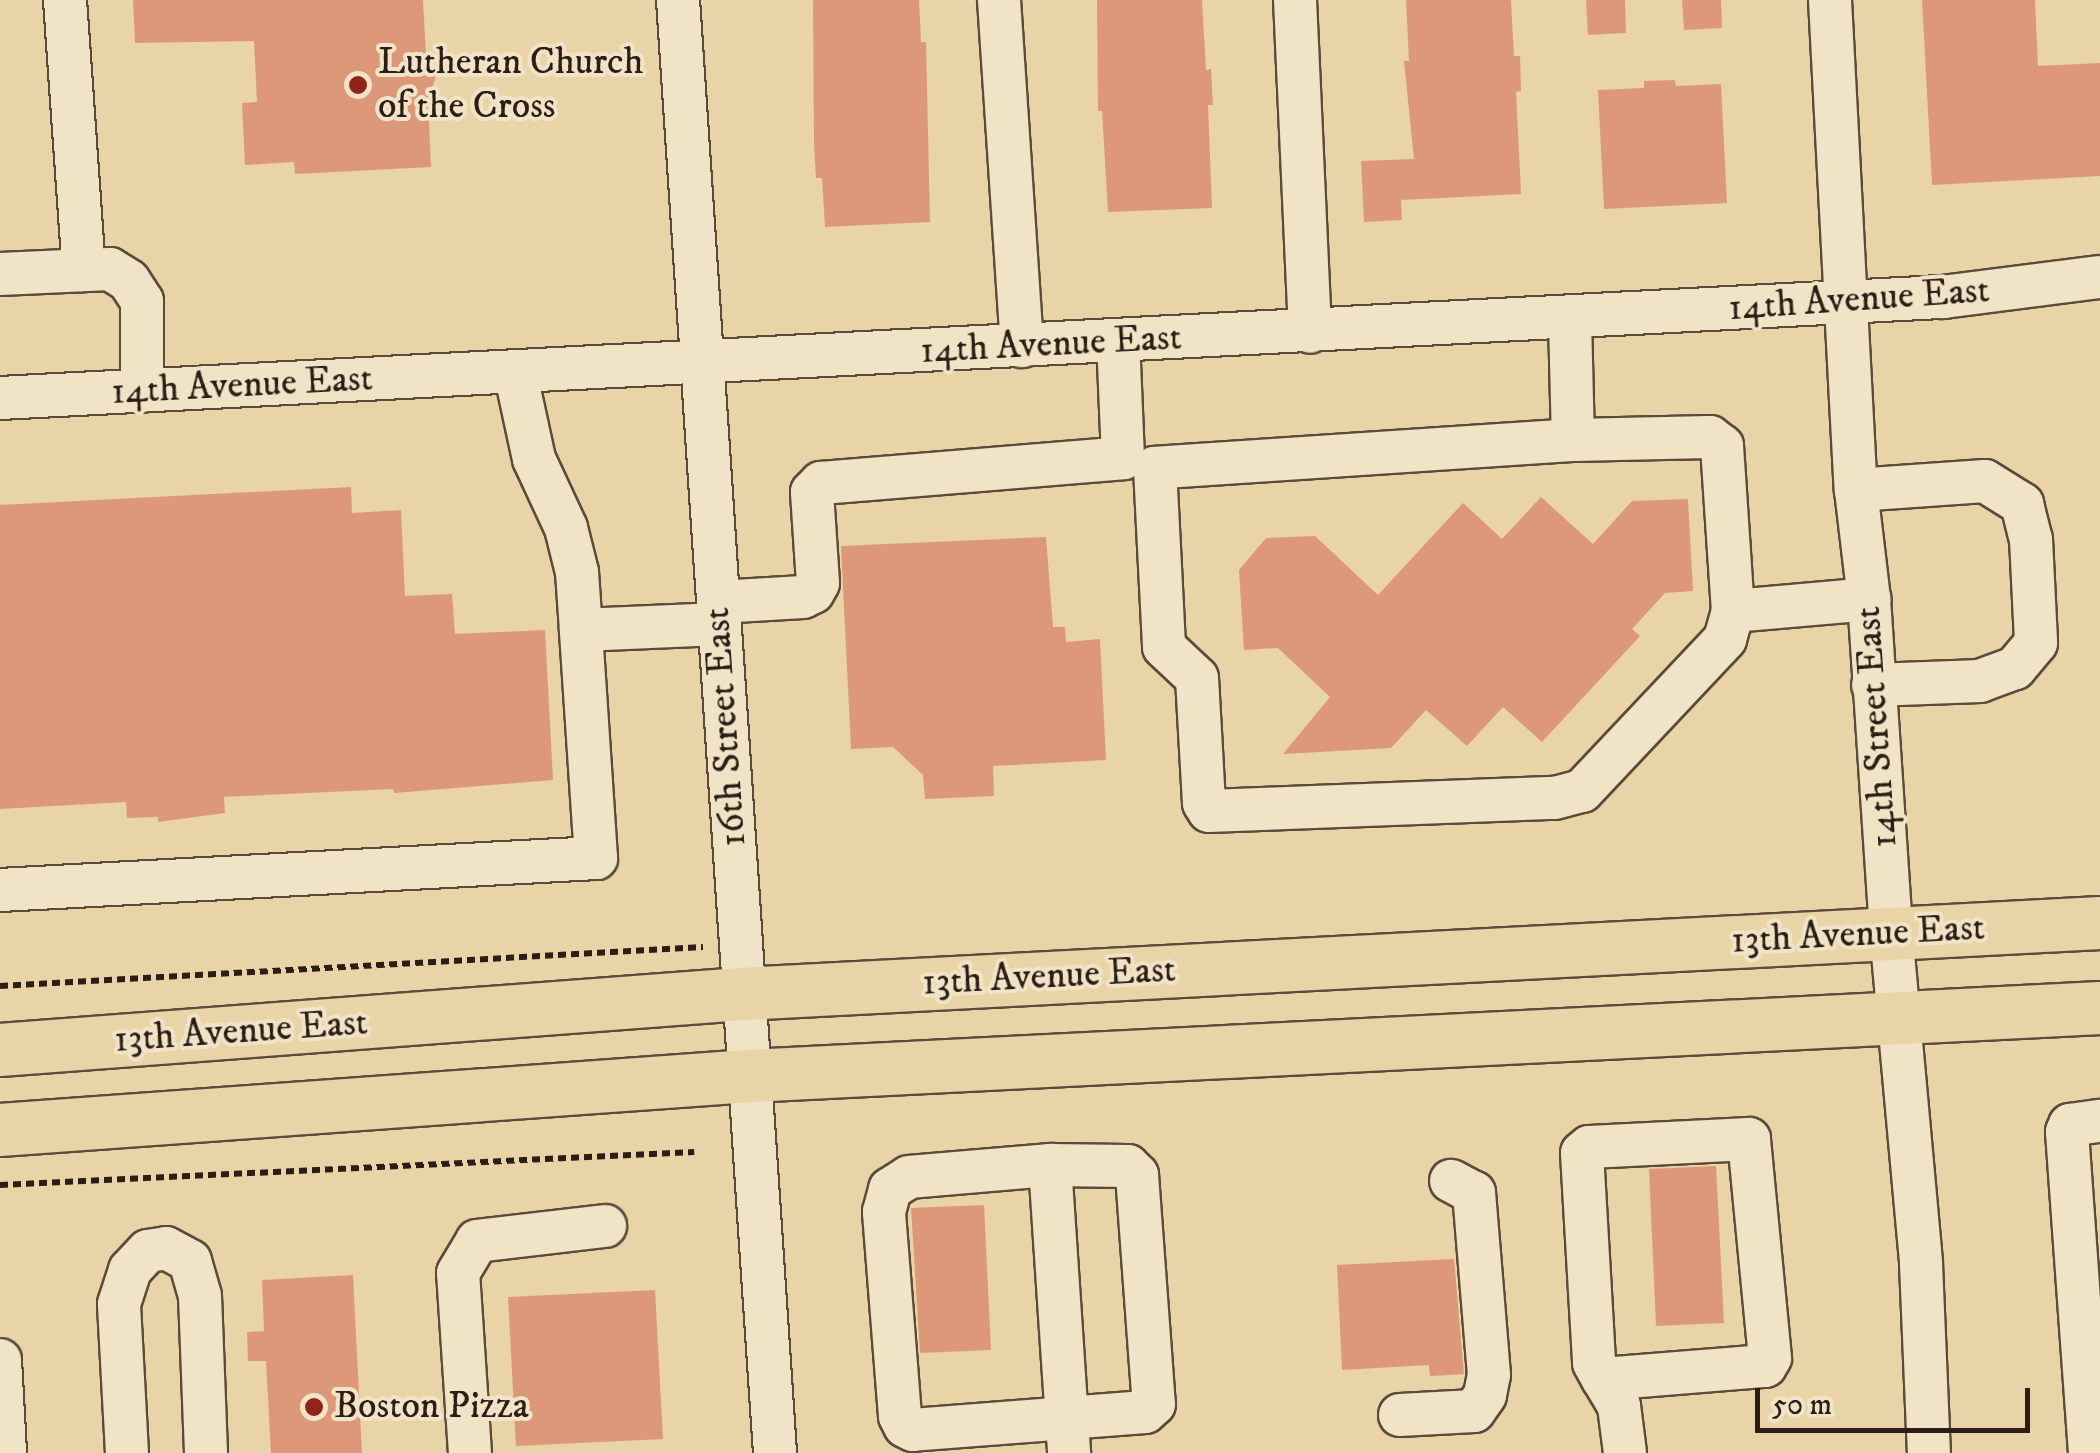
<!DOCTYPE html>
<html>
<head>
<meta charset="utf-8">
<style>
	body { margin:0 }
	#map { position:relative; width:2100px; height:1453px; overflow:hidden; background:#e8d4a7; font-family:"IM FELL DW Pica",serif }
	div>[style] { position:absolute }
	.building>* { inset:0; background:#dd987a }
	.path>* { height:6px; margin-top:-3px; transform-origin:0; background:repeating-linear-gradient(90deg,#2c1d16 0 8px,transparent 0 13px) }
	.roads { filter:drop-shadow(2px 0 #5b4b3a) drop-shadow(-2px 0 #5b4b3a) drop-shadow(0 2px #5b4b3a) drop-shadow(0 -2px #5b4b3a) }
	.minor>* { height:42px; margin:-21px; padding:0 21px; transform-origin:21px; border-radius:21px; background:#f0e3c6 }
	.major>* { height:52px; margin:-26px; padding:0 26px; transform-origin:26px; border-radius:26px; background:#e8d4a7 }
	.dots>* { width:28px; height:28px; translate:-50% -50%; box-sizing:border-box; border:5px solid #f0e3c6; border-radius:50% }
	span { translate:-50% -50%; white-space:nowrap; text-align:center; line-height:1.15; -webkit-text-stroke:8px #f0e3c6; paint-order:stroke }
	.poi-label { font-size:38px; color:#2c1d16 }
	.left { translate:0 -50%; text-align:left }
	.street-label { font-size:38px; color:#2c1d16 }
	.scale { position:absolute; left:1755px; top:1388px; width:275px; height:45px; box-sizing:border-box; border:5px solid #2c1d16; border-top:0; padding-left:12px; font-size:30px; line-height:35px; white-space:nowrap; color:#2c1d16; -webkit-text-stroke:8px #f0e3c6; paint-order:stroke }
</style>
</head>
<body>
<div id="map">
	<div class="building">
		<div style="clip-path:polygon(133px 0,423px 0,426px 55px,436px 76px,428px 101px,431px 167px,295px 174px,294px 162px,245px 165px,242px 103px,257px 102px,254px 41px,135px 43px)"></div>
		<div style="clip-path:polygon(813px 0,919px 0,921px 42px,926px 42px,930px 222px,825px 227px,822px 178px,816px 178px,814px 145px)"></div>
		<div style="clip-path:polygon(1097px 0,1202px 0,1206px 70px,1211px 69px,1213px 105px,1208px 105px,1212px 208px,1108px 212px,1102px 111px,1098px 111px)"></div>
		<div style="clip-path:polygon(1406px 0,1511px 0,1514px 56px,1520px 56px,1521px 91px,1516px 92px,1521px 194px,1401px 200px,1402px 220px,1364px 222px,1361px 161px,1414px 159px,1404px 61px,1409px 61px)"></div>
		<div style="clip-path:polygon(1586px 0,1625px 0,1626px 33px,1588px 35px)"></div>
		<div style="clip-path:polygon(1682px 0,1721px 0,1722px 28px,1684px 30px)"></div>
		<div style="clip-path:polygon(1922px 0,2035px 0,2038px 66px,2100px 63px,2100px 176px,1932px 185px)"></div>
		<div style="clip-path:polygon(1675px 80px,1676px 86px,1721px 84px,1727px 203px,1604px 209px,1598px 90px,1644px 88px,1644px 81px)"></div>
		<div style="clip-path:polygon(351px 487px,352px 513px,401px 510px,405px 596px,452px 594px,455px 634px,545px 630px,553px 780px,394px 793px,393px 789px,224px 797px,225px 813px,158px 822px,158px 817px,127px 818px,126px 802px,0 809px,0 505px)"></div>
		<div style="clip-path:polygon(1541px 497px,1593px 544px,1632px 501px,1688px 499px,1693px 591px,1665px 593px,1632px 629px,1640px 636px,1542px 742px,1503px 707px,1467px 746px,1426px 710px,1391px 748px,1283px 754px,1330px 697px,1278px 648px,1244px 650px,1239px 570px,1266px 538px,1315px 536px,1378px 595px,1463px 503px,1502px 539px)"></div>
		<div style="clip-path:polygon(1046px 537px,1053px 627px,1065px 627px,1066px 642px,1100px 639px,1106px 760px,993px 766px,994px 796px,925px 799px,923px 775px,893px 747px,851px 749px,841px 546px)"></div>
		<div style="clip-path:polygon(1716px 1166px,1724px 1323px,1656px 1326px,1649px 1169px)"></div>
		<div style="clip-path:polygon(984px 1205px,991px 1350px,920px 1353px,911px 1208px)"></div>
		<div style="clip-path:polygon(1454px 1259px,1464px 1374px,1430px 1376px,1429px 1365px,1342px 1370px,1337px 1265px)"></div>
		<div style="clip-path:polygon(353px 1275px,362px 1453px,271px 1453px,266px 1361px,248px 1361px,247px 1332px,264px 1331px,262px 1280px)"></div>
		<div style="clip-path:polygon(655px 1290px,663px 1439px,516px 1446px,508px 1297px)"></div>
	</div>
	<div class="path">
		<div style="left:0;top:986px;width:704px;rotate:-3.18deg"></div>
		<div style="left:0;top:1185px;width:695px;rotate:-2.72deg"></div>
	</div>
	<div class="roads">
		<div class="minor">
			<div style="left:65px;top:0;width:271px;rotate:86deg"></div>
			<div style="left:678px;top:0;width:1456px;rotate:86.18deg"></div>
			<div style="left:999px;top:0;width:347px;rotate:86.2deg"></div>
			<div style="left:1295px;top:0;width:332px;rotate:87.4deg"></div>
			<div style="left:1830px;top:0;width:491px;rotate:87deg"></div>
			<div style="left:1856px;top:490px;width:110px;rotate:83.2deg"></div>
			<div style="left:1869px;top:599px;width:334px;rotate:86.2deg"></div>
			<div style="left:1891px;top:932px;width:333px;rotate:84.8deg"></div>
			<div style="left:1921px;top:1264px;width:189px;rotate:87.6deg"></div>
			<div style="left:0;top:274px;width:110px;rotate:-2.6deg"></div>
			<div style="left:110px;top:269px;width:22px;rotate:32deg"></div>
			<div style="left:129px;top:281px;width:24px;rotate:57deg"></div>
			<div style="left:142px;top:301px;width:90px;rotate:90deg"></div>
			<div style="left:1570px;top:319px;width:121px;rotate:88.6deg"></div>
			<div style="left:1573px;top:440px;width:137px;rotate:-1.3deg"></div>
			<div style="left:1710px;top:437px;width:15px;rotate:37deg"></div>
			<div style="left:1722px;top:446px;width:165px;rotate:86.2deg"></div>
			<div style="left:1733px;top:611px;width:137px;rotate:-5deg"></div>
			<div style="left:515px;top:371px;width:90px;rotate:77.8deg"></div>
			<div style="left:534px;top:459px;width:76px;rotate:65.1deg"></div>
			<div style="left:566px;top:528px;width:45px;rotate:76deg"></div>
			<div style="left:577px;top:572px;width:58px;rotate:86.1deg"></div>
			<div style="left:581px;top:630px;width:139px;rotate:-2.5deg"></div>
			<div style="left:0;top:398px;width:1946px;rotate:-2.98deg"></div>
			<div style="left:1943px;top:297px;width:158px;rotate:-7.3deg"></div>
			<div style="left:1573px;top:440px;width:419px;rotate:176.2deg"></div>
			<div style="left:1155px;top:468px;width:179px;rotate:87.1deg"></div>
			<div style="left:1164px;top:647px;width:45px;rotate:43.2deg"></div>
			<div style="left:1197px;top:678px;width:125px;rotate:86.8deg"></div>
			<div style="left:1204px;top:803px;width:9px;rotate:58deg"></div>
			<div style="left:1209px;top:811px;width:346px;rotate:-2.2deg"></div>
			<div style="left:1555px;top:798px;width:28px;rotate:-15deg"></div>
			<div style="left:1582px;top:791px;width:209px;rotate:-46.7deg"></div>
			<div style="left:1725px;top:639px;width:29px;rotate:-74deg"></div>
			<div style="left:1856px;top:490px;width:129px;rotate:-4deg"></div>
			<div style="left:1985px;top:481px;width:44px;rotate:31.9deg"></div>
			<div style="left:2022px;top:504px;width:36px;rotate:76deg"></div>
			<div style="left:2031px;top:539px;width:104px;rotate:87.2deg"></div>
			<div style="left:2036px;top:643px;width:33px;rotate:130deg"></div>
			<div style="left:2015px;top:668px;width:37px;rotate:160deg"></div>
			<div style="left:1980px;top:681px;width:107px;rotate:177.9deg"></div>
			<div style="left:718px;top:602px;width:85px;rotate:-3.4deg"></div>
			<div style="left:803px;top:597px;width:11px;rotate:-27deg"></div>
			<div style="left:813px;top:592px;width:10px;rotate:-61deg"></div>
			<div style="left:818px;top:583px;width:91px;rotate:-93.8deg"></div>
			<div style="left:812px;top:492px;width:13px;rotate:-45deg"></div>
			<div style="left:821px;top:483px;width:303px;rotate:-4.7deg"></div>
			<div style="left:1123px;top:458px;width:117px;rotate:-92.4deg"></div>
			<div style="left:0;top:890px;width:597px;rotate:-3.07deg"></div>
			<div style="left:596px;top:858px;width:228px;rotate:-93.8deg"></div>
			<div style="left:1050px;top:1165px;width:78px;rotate:0.7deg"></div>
			<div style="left:1128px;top:1166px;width:13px;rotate:45deg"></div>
			<div style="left:1137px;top:1175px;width:230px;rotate:85.8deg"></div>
			<div style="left:1154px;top:1404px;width:12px;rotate:138deg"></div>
			<div style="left:1145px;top:1412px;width:233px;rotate:175.6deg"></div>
			<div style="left:913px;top:1430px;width:9px;rotate:-153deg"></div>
			<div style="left:905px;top:1426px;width:11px;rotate:-117deg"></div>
			<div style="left:900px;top:1416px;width:205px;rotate:-94.5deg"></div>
			<div style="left:884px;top:1212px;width:24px;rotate:-75deg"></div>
			<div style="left:890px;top:1189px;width:22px;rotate:-32deg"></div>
			<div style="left:909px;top:1177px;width:142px;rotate:-4.9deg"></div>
			<div style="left:1050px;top:1165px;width:289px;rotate:86.2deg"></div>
			<div style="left:0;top:1360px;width:93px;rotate:86.9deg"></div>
			<div style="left:1603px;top:1379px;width:163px;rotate:-4.6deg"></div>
			<div style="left:1765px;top:1366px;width:9px;rotate:-58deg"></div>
			<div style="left:1770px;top:1358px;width:220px;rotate:-95.5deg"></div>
			<div style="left:1749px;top:1139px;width:160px;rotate:177.1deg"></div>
			<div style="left:1589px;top:1147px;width:9px;rotate:139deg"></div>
			<div style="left:1582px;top:1153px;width:210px;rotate:86.7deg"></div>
			<div style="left:1594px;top:1363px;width:18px;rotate:61deg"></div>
			<div style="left:1603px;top:1379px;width:31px;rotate:59deg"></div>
			<div style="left:1619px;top:1406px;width:47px;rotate:82.7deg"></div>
			<div style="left:1400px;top:1415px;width:74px;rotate:-3.1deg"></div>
			<div style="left:1474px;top:1411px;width:19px;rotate:-55deg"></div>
			<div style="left:1485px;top:1395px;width:20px;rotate:-79deg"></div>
			<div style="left:1489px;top:1375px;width:183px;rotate:-94.7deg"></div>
			<div style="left:1474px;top:1193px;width:26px;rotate:-152deg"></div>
			<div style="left:127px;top:1453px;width:149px;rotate:-93.1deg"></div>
			<div style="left:119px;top:1304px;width:36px;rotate:-72deg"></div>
			<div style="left:130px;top:1270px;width:26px;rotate:-47deg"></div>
			<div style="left:148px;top:1251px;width:18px;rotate:-9deg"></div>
			<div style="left:166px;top:1248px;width:27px;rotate:28deg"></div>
			<div style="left:190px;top:1261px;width:36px;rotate:74deg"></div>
			<div style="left:200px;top:1296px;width:157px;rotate:87.8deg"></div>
			<div style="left:470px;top:1453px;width:180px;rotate:-93.8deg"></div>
			<div style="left:458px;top:1273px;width:37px;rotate:-59deg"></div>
			<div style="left:477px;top:1241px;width:129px;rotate:-6.7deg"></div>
			<div style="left:2090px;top:1453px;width:322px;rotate:-94.1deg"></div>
			<div style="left:2067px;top:1132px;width:8px;rotate:-67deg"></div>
			<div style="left:2070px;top:1125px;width:30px;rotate:-8deg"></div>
		</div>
		<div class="major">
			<div style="left:0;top:1050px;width:744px;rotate:-4.32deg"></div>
			<div style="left:742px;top:994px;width:1360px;rotate:-2.99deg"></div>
			<div style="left:0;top:1130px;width:751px;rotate:-4.12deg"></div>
			<div style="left:749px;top:1076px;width:1353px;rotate:-2.88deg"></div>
		</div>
	</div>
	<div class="dots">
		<div style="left:358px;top:85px;background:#8f2418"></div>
		<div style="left:314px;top:1407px;background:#8f2418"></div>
	</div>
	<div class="poi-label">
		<span class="left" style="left:378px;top:85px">Lutheran Church<br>of the Cross</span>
		<span class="left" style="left:334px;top:1407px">Boston Pizza</span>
	</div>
	<div class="street-label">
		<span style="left:1859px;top:300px;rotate:-4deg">14th Avenue East</span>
		<span style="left:1051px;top:345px;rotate:-3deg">14th Avenue East</span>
		<span style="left:242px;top:386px;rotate:-3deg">14th Avenue East</span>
		<span style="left:726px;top:727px;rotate:-94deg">16th Street East</span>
		<span style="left:1877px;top:727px;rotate:-94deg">14th Street East</span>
		<span style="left:1858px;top:935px;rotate:-3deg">13th Avenue East</span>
		<span style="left:1049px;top:977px;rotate:-3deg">13th Avenue East</span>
		<span style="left:241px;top:1032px;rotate:-4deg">13th Avenue East</span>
	</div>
	<div class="scale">50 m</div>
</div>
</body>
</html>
